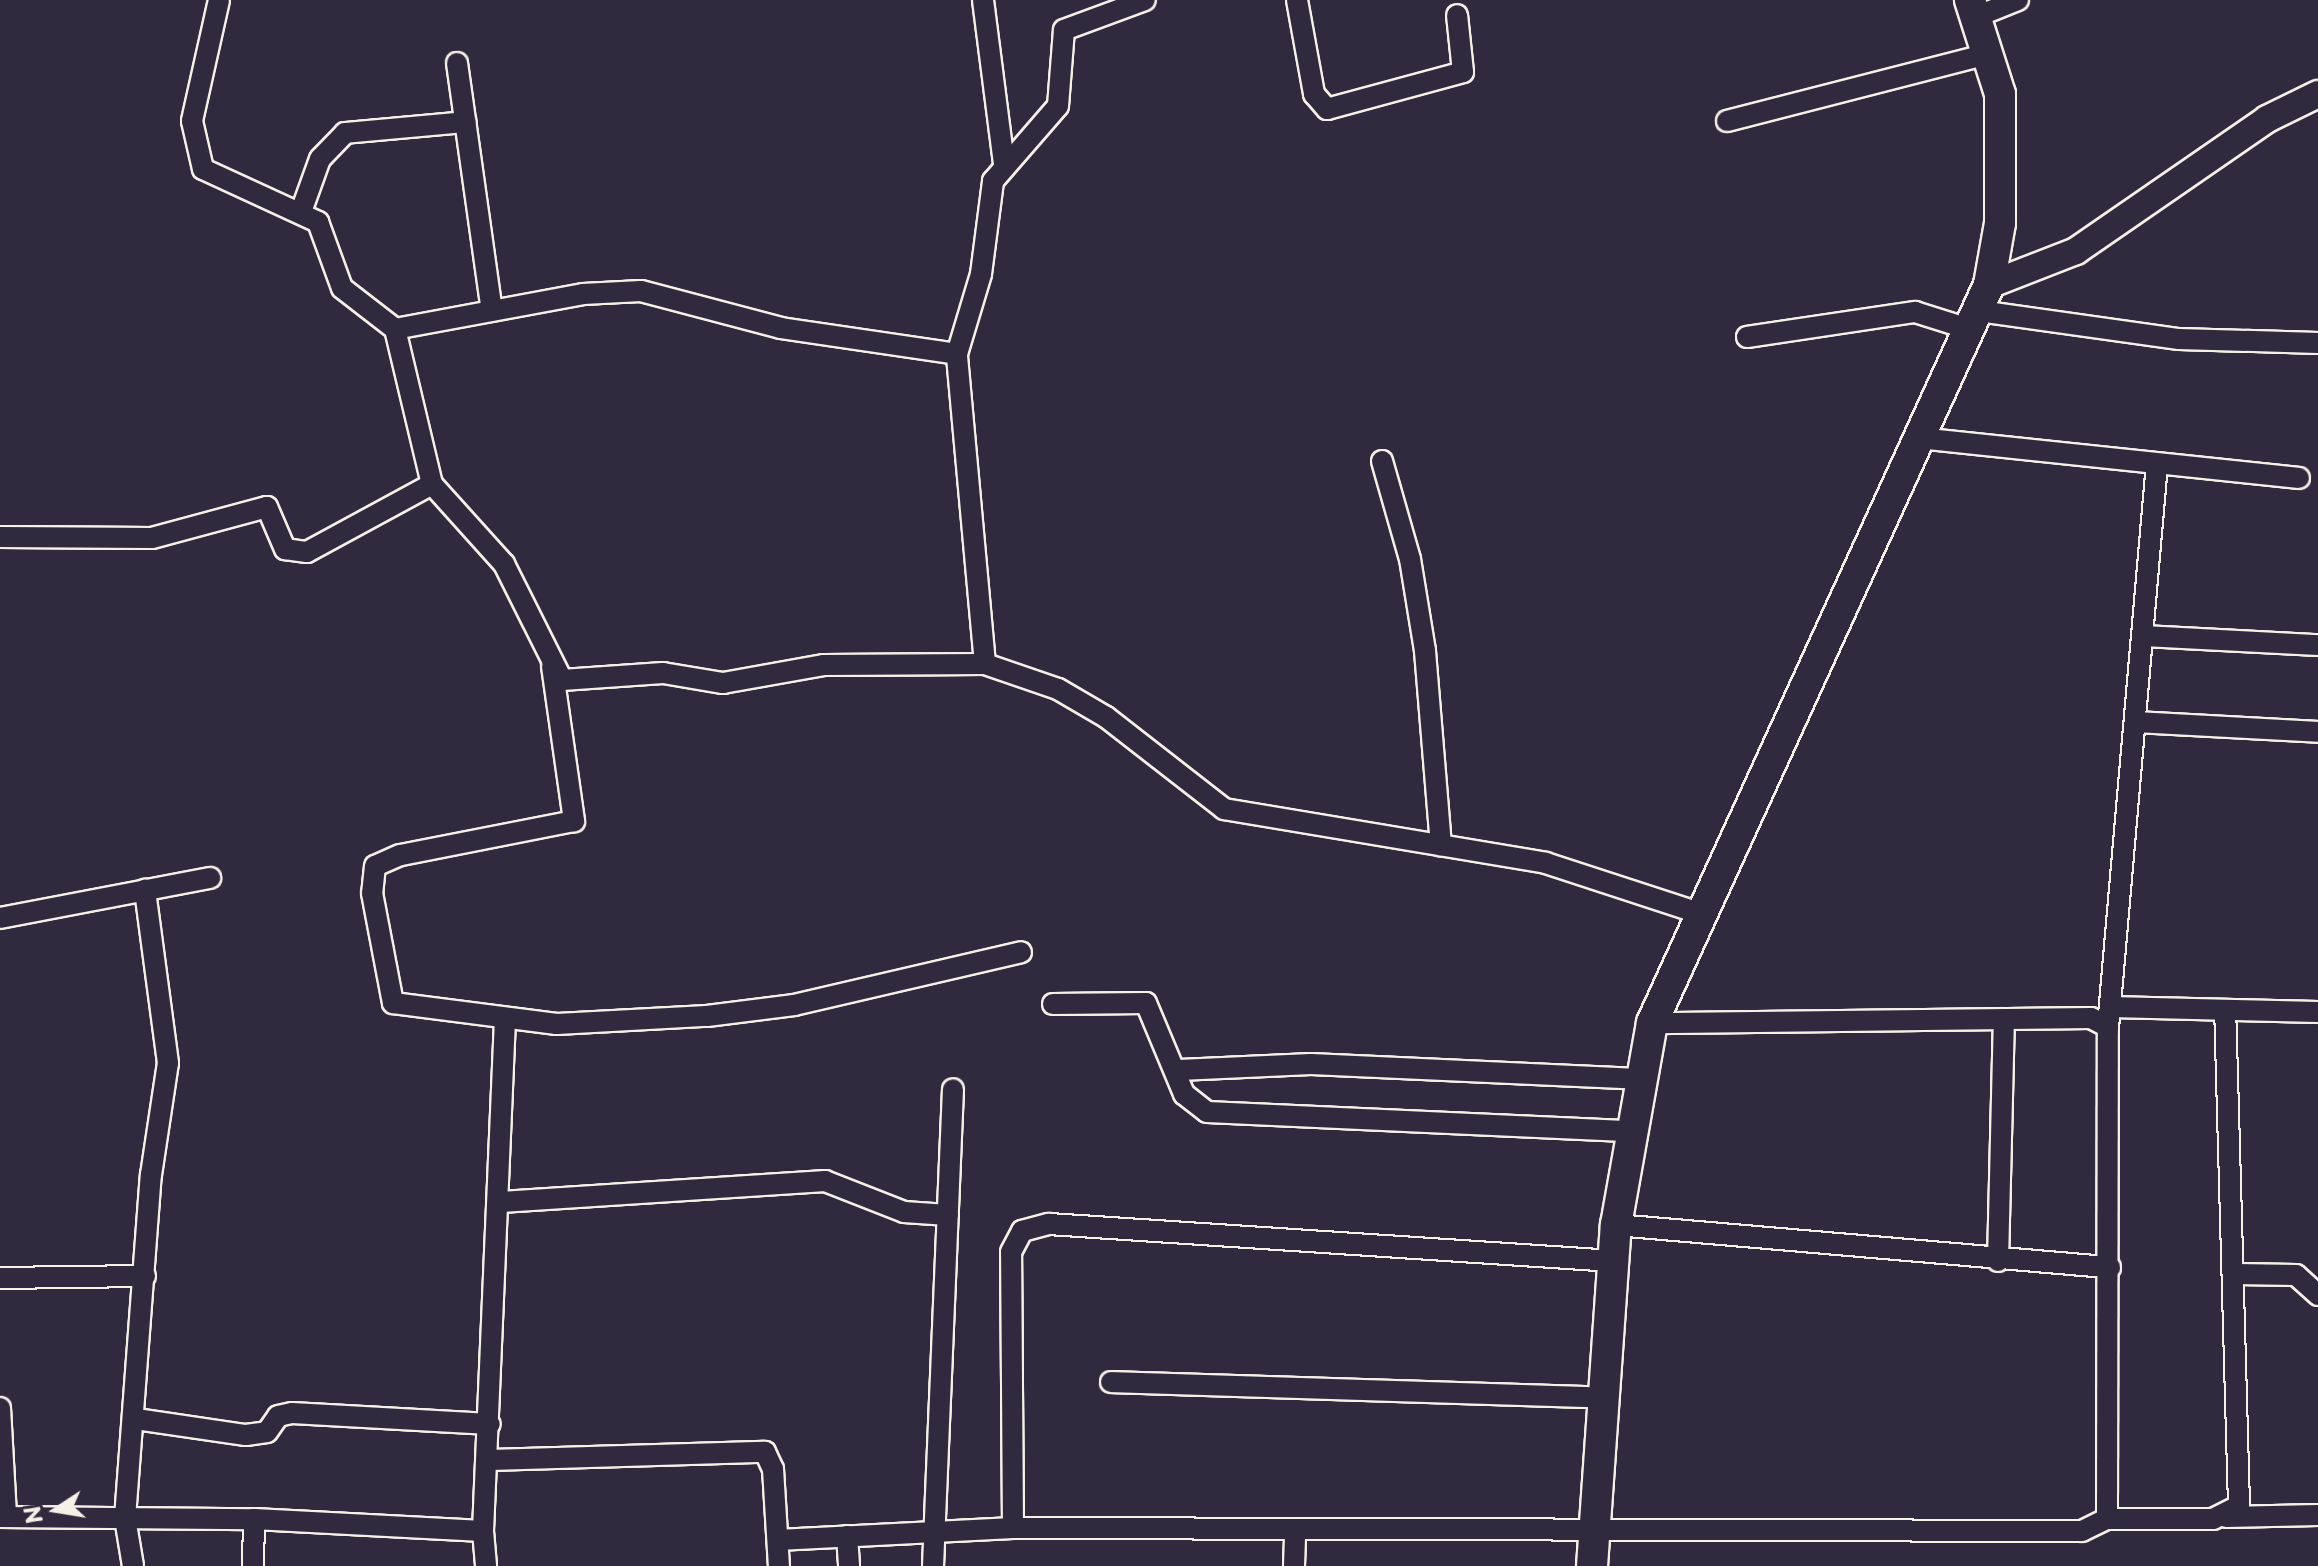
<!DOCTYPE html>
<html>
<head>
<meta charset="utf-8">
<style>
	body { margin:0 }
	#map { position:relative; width:2318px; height:1566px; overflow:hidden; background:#2f2a3d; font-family:"Playpen Sans",sans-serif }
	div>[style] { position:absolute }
	.roads { filter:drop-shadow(2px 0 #f4f1e8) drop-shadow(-2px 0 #f4f1e8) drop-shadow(0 2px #f4f1e8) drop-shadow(0 -2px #f4f1e8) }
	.minor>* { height:20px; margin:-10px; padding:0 10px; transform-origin:10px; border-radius:10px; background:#2f2a3d }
	.tertiary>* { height:26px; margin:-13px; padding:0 13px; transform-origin:13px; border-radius:13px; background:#2f2a3d }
	.secondary>* { height:30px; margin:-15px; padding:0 15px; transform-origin:15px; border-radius:15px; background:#2f2a3d }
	span { translate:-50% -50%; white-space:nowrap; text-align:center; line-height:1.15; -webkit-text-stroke:8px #2f2a3d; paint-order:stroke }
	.north { position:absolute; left:16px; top:1470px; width:80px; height:80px; -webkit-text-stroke:6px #2f2a3d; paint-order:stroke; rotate:258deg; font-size:22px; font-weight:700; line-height:32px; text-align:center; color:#f4f1e8 }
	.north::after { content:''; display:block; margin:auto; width:28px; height:36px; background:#f4f1e8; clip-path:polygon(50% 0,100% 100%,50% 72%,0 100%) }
</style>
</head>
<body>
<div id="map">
	<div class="roads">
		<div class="minor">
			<div style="left:219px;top:0;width:124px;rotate:102.6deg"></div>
			<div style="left:192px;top:121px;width:49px;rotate:77.1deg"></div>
			<div style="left:203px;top:169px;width:127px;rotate:24.7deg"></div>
			<div style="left:318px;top:222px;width:70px;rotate:70deg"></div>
			<div style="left:342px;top:288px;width:67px;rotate:37.7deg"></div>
			<div style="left:395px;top:329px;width:159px;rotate:76.6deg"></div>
			<div style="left:432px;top:484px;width:108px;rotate:48deg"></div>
			<div style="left:504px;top:564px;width:130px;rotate:63.4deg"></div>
			<div style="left:562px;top:680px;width:101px;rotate:-4deg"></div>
			<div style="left:663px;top:673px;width:61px;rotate:9.5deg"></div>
			<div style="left:723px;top:683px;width:103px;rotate:-10.1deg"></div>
			<div style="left:824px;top:665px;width:161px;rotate:-0.4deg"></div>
			<div style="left:985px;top:664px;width:77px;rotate:18.9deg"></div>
			<div style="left:1058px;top:689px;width:56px;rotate:30.3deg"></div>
			<div style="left:1106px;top:717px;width:150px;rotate:37.9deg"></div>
			<div style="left:1224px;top:809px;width:326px;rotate:9.5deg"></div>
			<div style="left:1546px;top:863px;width:161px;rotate:18.1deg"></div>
			<div style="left:983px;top:0;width:165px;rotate:82.7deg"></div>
			<div style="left:1297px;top:0;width:96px;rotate:79.7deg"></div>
			<div style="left:1314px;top:94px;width:20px;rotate:49deg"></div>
			<div style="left:1327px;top:109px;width:141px;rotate:-15.2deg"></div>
			<div style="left:1463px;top:72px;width:57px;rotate:-96deg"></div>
			<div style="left:1978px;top:16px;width:43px;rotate:-21.8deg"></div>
			<div style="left:457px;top:63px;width:250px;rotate:82deg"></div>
			<div style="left:1727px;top:121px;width:273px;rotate:-14.4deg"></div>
			<div style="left:302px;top:209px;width:53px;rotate:-70.2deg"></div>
			<div style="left:320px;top:159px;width:36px;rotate:-46deg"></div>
			<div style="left:345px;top:133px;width:121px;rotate:-5.2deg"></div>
			<div style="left:1979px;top:311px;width:202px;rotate:8deg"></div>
			<div style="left:2179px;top:339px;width:139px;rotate:1.6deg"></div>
			<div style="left:395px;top:329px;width:191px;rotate:-10.5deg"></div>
			<div style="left:583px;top:294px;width:58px;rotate:-3deg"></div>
			<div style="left:641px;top:291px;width:145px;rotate:14.8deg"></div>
			<div style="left:781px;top:328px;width:178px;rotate:8.4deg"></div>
			<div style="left:1747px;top:337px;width:170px;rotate:-8.5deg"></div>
			<div style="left:1915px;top:312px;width:60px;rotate:17.5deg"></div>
			<div style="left:1919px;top:438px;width:382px;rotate:6deg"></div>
			<div style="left:1382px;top:461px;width:102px;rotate:74.1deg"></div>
			<div style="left:1410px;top:559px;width:93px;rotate:80.7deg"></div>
			<div style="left:1425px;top:651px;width:195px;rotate:85.3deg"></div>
			<div style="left:0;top:537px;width:152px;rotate:0.4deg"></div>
			<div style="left:152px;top:538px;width:119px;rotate:-15.1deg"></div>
			<div style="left:267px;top:507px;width:46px;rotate:66.8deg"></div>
			<div style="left:285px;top:549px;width:22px;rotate:8deg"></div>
			<div style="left:307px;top:552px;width:142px;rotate:-28.5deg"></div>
			<div style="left:2144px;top:636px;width:174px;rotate:3deg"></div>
			<div style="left:985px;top:664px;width:311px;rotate:-95.2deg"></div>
			<div style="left:957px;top:354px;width:84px;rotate:-73.3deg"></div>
			<div style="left:981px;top:274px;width:94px;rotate:-82.6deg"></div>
			<div style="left:993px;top:181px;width:99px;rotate:-49.1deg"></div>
			<div style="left:1058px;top:106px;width:76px;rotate:-85.5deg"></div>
			<div style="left:1064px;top:30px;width:86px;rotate:-20.3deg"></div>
			<div style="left:552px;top:666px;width:157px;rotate:81.9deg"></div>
			<div style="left:574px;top:821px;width:177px;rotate:168.9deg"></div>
			<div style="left:400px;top:855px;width:27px;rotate:156deg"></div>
			<div style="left:375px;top:866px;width:27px;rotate:96deg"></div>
			<div style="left:372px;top:893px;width:112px;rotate:79.2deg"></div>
			<div style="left:393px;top:1003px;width:165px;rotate:7.3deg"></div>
			<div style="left:557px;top:1024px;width:150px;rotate:-3.1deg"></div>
			<div style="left:707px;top:1016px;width:88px;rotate:-7.2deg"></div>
			<div style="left:794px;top:1005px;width:233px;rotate:-13.1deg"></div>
			<div style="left:2136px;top:722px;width:182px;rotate:3.1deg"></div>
			<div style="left:0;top:918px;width:214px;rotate:-10.8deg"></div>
			<div style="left:1053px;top:1004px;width:93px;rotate:-0.6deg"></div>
			<div style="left:1146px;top:1003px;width:99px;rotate:67.3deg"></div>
			<div style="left:1184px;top:1094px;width:29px;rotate:38deg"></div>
			<div style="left:1207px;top:1112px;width:424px;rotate:2.6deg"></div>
			<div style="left:2110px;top:1007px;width:208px;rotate:1.4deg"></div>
			<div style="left:2108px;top:1027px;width:565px;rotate:-85.03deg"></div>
			<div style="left:1179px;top:1070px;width:132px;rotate:-2.6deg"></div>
			<div style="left:1311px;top:1064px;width:328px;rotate:2.6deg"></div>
			<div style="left:501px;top:1202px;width:325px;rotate:-3.7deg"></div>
			<div style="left:825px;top:1181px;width:85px;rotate:21.4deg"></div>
			<div style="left:904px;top:1212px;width:44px;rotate:3.9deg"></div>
			<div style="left:1616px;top:1225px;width:496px;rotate:4.9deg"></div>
			<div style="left:1998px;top:1261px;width:242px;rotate:-88.6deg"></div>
			<div style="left:2236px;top:1274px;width:60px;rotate:1deg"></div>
			<div style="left:2296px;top:1275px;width:30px;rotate:42deg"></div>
			<div style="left:0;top:1278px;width:145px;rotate:-0.8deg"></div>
			<div style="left:1111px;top:1382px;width:488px;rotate:1.8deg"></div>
			<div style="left:0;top:1408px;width:109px;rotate:86.8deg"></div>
			<div style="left:136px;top:1419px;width:111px;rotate:8.3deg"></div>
			<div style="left:246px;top:1435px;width:21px;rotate:-8deg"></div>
			<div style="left:267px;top:1432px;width:19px;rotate:-55deg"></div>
			<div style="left:278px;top:1416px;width:14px;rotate:-12deg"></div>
			<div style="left:292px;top:1413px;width:198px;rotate:3.2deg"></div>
			<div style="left:490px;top:1460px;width:275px;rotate:-1.7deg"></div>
			<div style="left:765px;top:1452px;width:19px;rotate:65deg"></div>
			<div style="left:773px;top:1469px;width:97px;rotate:86.5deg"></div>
			<div style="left:0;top:1517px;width:254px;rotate:0.5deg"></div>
			<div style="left:254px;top:1519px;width:229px;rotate:3deg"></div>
			<div style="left:483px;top:1531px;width:512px;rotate:-87.54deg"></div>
			<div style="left:2226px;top:1517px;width:92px;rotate:-1.2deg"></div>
			<div style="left:2107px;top:1519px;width:106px"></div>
			<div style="left:2213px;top:1519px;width:29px;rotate:-27deg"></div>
			<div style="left:2239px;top:1506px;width:496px;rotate:-91.6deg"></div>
			<div style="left:1013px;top:1528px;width:276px;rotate:-90.4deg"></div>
			<div style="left:1011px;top:1252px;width:24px;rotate:-62deg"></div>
			<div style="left:1022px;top:1231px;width:28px;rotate:-15deg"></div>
			<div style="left:1049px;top:1224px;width:565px;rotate:3.75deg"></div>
			<div style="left:483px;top:1531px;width:35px;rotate:85deg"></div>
			<div style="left:847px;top:1536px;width:30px;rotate:86deg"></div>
			<div style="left:778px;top:1540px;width:235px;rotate:-2.9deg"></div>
			<div style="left:1013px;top:1528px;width:1069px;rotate:0.16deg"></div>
			<div style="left:2082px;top:1531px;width:28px;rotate:-26deg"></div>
			<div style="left:2107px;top:1519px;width:492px;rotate:-89.9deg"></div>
			<div style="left:2108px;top:1027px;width:19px;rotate:-152deg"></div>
			<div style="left:2091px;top:1018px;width:439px;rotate:179.3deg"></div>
			<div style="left:133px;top:1566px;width:49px;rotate:-99.5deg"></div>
			<div style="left:125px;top:1518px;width:344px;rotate:-85.7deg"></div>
			<div style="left:151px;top:1175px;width:113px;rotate:-81.4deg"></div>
			<div style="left:168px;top:1063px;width:175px;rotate:-97.6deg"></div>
			<div style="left:253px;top:1566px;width:47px;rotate:-88.8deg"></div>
			<div style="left:933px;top:1566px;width:477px;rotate:-87.6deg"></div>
			<div style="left:1294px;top:1566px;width:37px;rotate:-88deg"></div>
		</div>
		<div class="tertiary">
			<div style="left:1989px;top:285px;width:93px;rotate:-21.3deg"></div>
			<div style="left:2076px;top:251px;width:232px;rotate:-34.6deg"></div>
			<div style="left:2267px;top:119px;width:57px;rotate:-26.1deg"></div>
		</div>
		<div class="secondary">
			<div style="left:1592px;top:1566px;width:342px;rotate:-86deg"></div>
			<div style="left:1616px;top:1225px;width:205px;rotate:-79.9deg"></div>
			<div style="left:1652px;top:1023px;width:811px;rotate:-65.46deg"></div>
			<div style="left:1989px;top:285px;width:63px;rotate:-79.9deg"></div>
			<div style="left:2000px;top:223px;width:129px;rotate:-90deg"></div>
			<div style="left:2000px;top:94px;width:99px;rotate:-107.7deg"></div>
		</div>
	</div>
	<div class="north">N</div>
</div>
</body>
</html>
